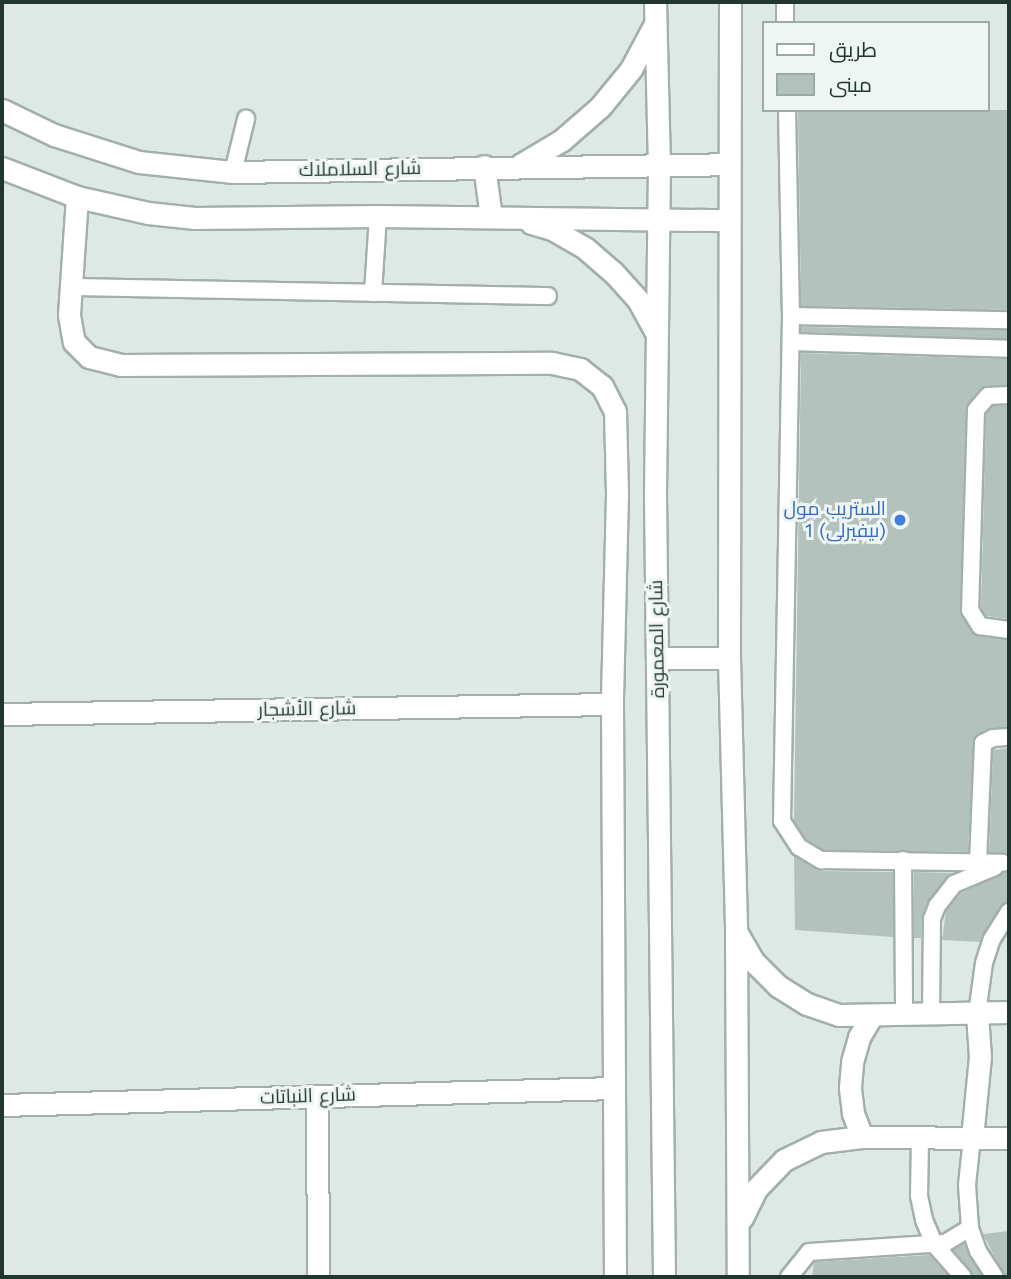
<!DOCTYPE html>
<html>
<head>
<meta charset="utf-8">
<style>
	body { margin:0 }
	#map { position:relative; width:1011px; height:1279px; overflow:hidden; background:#dee8e4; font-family:"Work Sans",Cairo,sans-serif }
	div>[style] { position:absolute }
	.building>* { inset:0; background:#b4c2bd }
	.roads { filter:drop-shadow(2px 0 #a2afab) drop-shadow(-2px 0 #a2afab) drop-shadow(0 2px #a2afab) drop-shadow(0 -2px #a2afab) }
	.lane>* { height:16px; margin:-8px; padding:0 8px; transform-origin:8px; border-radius:8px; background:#fff }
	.street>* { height:21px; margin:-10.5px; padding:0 10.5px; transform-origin:10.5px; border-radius:10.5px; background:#fff }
	.dots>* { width:19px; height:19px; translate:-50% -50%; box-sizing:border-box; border:4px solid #eef5f2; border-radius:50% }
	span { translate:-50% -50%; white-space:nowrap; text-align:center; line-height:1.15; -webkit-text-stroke:6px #eef5f2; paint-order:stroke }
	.street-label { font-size:19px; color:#223631 }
	.shop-label { font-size:19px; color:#366cbe }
	.right { translate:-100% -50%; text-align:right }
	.frame { position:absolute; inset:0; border:4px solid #223631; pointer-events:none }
	.legend { position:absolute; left:762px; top:21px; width:228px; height:91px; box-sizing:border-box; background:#eef5f2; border:2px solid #9ca9a5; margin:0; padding:9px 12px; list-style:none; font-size:21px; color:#223631 }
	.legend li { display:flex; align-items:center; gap:14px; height:35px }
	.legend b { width:35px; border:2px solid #9ca9a5 }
</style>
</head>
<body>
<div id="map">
	<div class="building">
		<div style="clip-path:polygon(798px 110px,1009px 110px,1009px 310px,801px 306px)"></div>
		<div style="clip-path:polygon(801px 327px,1009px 330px,1009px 339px,801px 332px)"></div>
		<div style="clip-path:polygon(801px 353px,1009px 359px,1009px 385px,983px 387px,966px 410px,960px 610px,975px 635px,1009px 640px,1009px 727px,989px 728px,974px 738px,968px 852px,824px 850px,806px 839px,794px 820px)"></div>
		<div style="clip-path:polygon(1009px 405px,1009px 619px,986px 616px,981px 607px,986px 414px,993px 406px)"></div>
		<div style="clip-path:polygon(1009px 748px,1009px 855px,989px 852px,993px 750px)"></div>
		<div style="clip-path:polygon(794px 856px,821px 871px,893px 872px,893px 937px,795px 930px)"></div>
		<div style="clip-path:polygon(1009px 871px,1009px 902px,1000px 906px,980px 942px,942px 940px,946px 911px,961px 893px)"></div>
		<div style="clip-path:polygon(914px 872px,954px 873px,946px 878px,927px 902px,922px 918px,921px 938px,914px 938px)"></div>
		<div style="clip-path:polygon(1009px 1231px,1009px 1277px,1005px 1277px,983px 1234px)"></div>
		<div style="clip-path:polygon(964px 1244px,969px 1256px,983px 1277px,973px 1277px,953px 1250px)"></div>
		<div style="clip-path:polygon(929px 1255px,949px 1277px,812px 1277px,814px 1262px)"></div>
	</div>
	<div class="roads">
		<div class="lane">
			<div style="left:785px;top:2px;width:21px;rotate:90deg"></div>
			<div style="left:787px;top:110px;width:206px;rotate:88.9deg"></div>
			<div style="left:791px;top:316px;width:505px;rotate:91.02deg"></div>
			<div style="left:782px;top:821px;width:31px;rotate:57deg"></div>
			<div style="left:799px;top:847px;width:26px;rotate:31deg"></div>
			<div style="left:821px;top:860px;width:182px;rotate:0.9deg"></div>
			<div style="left:233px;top:172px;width:55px;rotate:-76.2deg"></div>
			<div style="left:70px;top:287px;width:478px;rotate:1.1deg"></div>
			<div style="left:373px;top:293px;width:77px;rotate:-86.3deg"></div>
			<div style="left:791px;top:316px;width:218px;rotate:1.1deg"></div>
			<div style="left:791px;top:342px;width:218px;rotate:1.8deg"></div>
			<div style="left:1009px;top:395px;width:21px;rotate:177deg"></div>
			<div style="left:988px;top:396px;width:18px;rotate:131deg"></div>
			<div style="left:976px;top:410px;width:200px;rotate:91.7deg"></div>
			<div style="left:970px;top:610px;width:19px;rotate:58deg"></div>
			<div style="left:980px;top:626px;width:29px;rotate:8deg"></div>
			<div style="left:903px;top:860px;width:155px;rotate:89.6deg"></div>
			<div style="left:978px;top:863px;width:120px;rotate:-87.6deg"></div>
			<div style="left:983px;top:743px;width:11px;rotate:-27deg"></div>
			<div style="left:993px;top:738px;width:16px;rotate:-4deg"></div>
			<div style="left:977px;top:1014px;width:51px;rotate:-82.2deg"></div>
			<div style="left:984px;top:963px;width:25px;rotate:-72deg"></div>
			<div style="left:992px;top:939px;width:32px;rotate:-58deg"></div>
			<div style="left:931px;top:1015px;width:96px;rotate:-89.4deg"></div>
			<div style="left:932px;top:919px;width:14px;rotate:-69deg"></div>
			<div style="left:937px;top:906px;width:28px;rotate:-52deg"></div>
			<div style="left:954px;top:884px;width:44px;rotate:-22.5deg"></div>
			<div style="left:972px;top:1138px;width:47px;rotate:96.1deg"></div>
			<div style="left:967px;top:1185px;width:43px;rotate:86deg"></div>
			<div style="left:970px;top:1228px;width:24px;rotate:71deg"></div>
			<div style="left:978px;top:1251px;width:31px;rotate:57deg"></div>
			<div style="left:920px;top:1139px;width:57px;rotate:91deg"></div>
			<div style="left:919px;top:1196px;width:25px;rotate:78deg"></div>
			<div style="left:924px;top:1220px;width:26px;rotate:67deg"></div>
			<div style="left:934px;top:1244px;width:44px;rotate:48.7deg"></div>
			<div style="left:789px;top:1277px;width:32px;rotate:-51deg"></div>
			<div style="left:809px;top:1252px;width:136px;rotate:-3.8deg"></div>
			<div style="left:945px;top:1243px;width:29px;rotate:-31deg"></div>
		</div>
		<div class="street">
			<div style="left:655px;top:2px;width:163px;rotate:88.6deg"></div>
			<div style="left:659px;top:165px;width:330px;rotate:90.7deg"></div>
			<div style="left:655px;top:495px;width:782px;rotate:89.34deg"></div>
			<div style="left:730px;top:2px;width:656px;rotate:90.09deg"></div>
			<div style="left:729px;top:658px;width:275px;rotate:88.5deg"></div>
			<div style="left:736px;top:933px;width:344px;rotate:89.7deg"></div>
			<div style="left:2px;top:110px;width:58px;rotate:25.7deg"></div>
			<div style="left:54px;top:135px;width:89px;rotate:17.6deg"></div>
			<div style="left:139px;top:162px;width:95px;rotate:6.1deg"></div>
			<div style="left:233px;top:172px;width:496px;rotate:-0.9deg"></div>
			<div style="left:520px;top:165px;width:49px;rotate:-30.8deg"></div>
			<div style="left:562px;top:140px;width:50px;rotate:-41deg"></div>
			<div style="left:600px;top:107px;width:49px;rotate:-50.8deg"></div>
			<div style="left:631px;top:69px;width:49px;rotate:-61.9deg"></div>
			<div style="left:484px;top:166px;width:51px;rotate:82.2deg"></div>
			<div style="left:2px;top:168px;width:80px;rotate:21.1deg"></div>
			<div style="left:77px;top:197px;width:73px;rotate:12.7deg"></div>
			<div style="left:148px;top:213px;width:47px;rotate:6.1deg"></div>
			<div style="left:195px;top:218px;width:183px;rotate:-0.6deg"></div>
			<div style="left:378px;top:216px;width:350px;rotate:0.7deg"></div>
			<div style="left:77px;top:197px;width:118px;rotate:93.9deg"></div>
			<div style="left:69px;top:315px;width:27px;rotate:80deg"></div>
			<div style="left:74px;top:342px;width:21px;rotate:45deg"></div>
			<div style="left:89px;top:357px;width:32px;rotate:14deg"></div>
			<div style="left:120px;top:365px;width:432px;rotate:-0.3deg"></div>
			<div style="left:552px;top:363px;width:29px;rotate:12deg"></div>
			<div style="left:580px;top:369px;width:28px;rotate:38deg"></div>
			<div style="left:602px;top:386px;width:28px;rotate:63deg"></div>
			<div style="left:615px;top:411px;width:83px;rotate:88.6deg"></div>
			<div style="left:617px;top:494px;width:210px;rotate:91.4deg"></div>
			<div style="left:612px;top:704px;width:573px;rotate:89.7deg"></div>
			<div style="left:531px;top:223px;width:22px;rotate:16deg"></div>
			<div style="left:552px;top:229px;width:38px;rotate:30deg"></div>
			<div style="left:585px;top:248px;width:37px;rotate:41deg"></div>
			<div style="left:613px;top:272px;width:38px;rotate:48deg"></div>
			<div style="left:638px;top:300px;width:37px;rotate:61deg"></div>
			<div style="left:657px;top:658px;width:72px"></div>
			<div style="left:2px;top:714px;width:610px;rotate:-0.94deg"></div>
			<div style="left:737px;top:933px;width:34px;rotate:60deg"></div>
			<div style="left:754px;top:962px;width:34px;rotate:45deg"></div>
			<div style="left:778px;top:986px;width:34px;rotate:32deg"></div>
			<div style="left:807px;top:1004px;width:34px;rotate:19deg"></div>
			<div style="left:839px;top:1015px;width:170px;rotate:-1deg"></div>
			<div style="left:317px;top:1096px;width:181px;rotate:89.7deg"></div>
			<div style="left:2px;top:1105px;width:612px;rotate:-1.59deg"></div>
			<div style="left:862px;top:1137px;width:26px;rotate:-111deg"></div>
			<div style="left:853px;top:1113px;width:26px;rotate:-97deg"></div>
			<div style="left:850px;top:1087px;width:25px;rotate:-85deg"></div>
			<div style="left:852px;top:1062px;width:26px;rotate:-74deg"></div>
			<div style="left:859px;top:1037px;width:26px;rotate:-59deg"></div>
			<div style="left:972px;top:1138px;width:81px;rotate:-84.4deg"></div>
			<div style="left:980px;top:1057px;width:43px;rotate:-94deg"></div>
			<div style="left:742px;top:1218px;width:32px;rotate:-64deg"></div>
			<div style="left:756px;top:1189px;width:40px;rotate:-46deg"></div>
			<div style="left:784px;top:1160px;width:41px;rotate:-25.9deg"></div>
			<div style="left:821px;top:1142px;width:41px;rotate:-7deg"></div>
			<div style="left:862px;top:1137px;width:147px;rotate:0.4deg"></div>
		</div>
	</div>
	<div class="dots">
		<div style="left:900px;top:520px;background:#3f7fe0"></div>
	</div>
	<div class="street-label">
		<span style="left:360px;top:169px;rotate:-1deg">شارع السلاملاك</span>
		<span style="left:657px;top:639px;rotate:-91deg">شارع المعمورة</span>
		<span style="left:307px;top:709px;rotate:-1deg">شارع الأشجار</span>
		<span style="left:308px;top:1096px;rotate:-2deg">شارع النباتات</span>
	</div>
	<div class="shop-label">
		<span class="right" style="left:886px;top:520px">الستريب مول<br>1 (بيفيرلى)</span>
	</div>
	<div class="frame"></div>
	<ul class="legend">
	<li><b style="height:9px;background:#fff"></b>طريق</li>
	<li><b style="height:19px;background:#b4c2bd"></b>مبنى</li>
	</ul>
</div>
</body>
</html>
